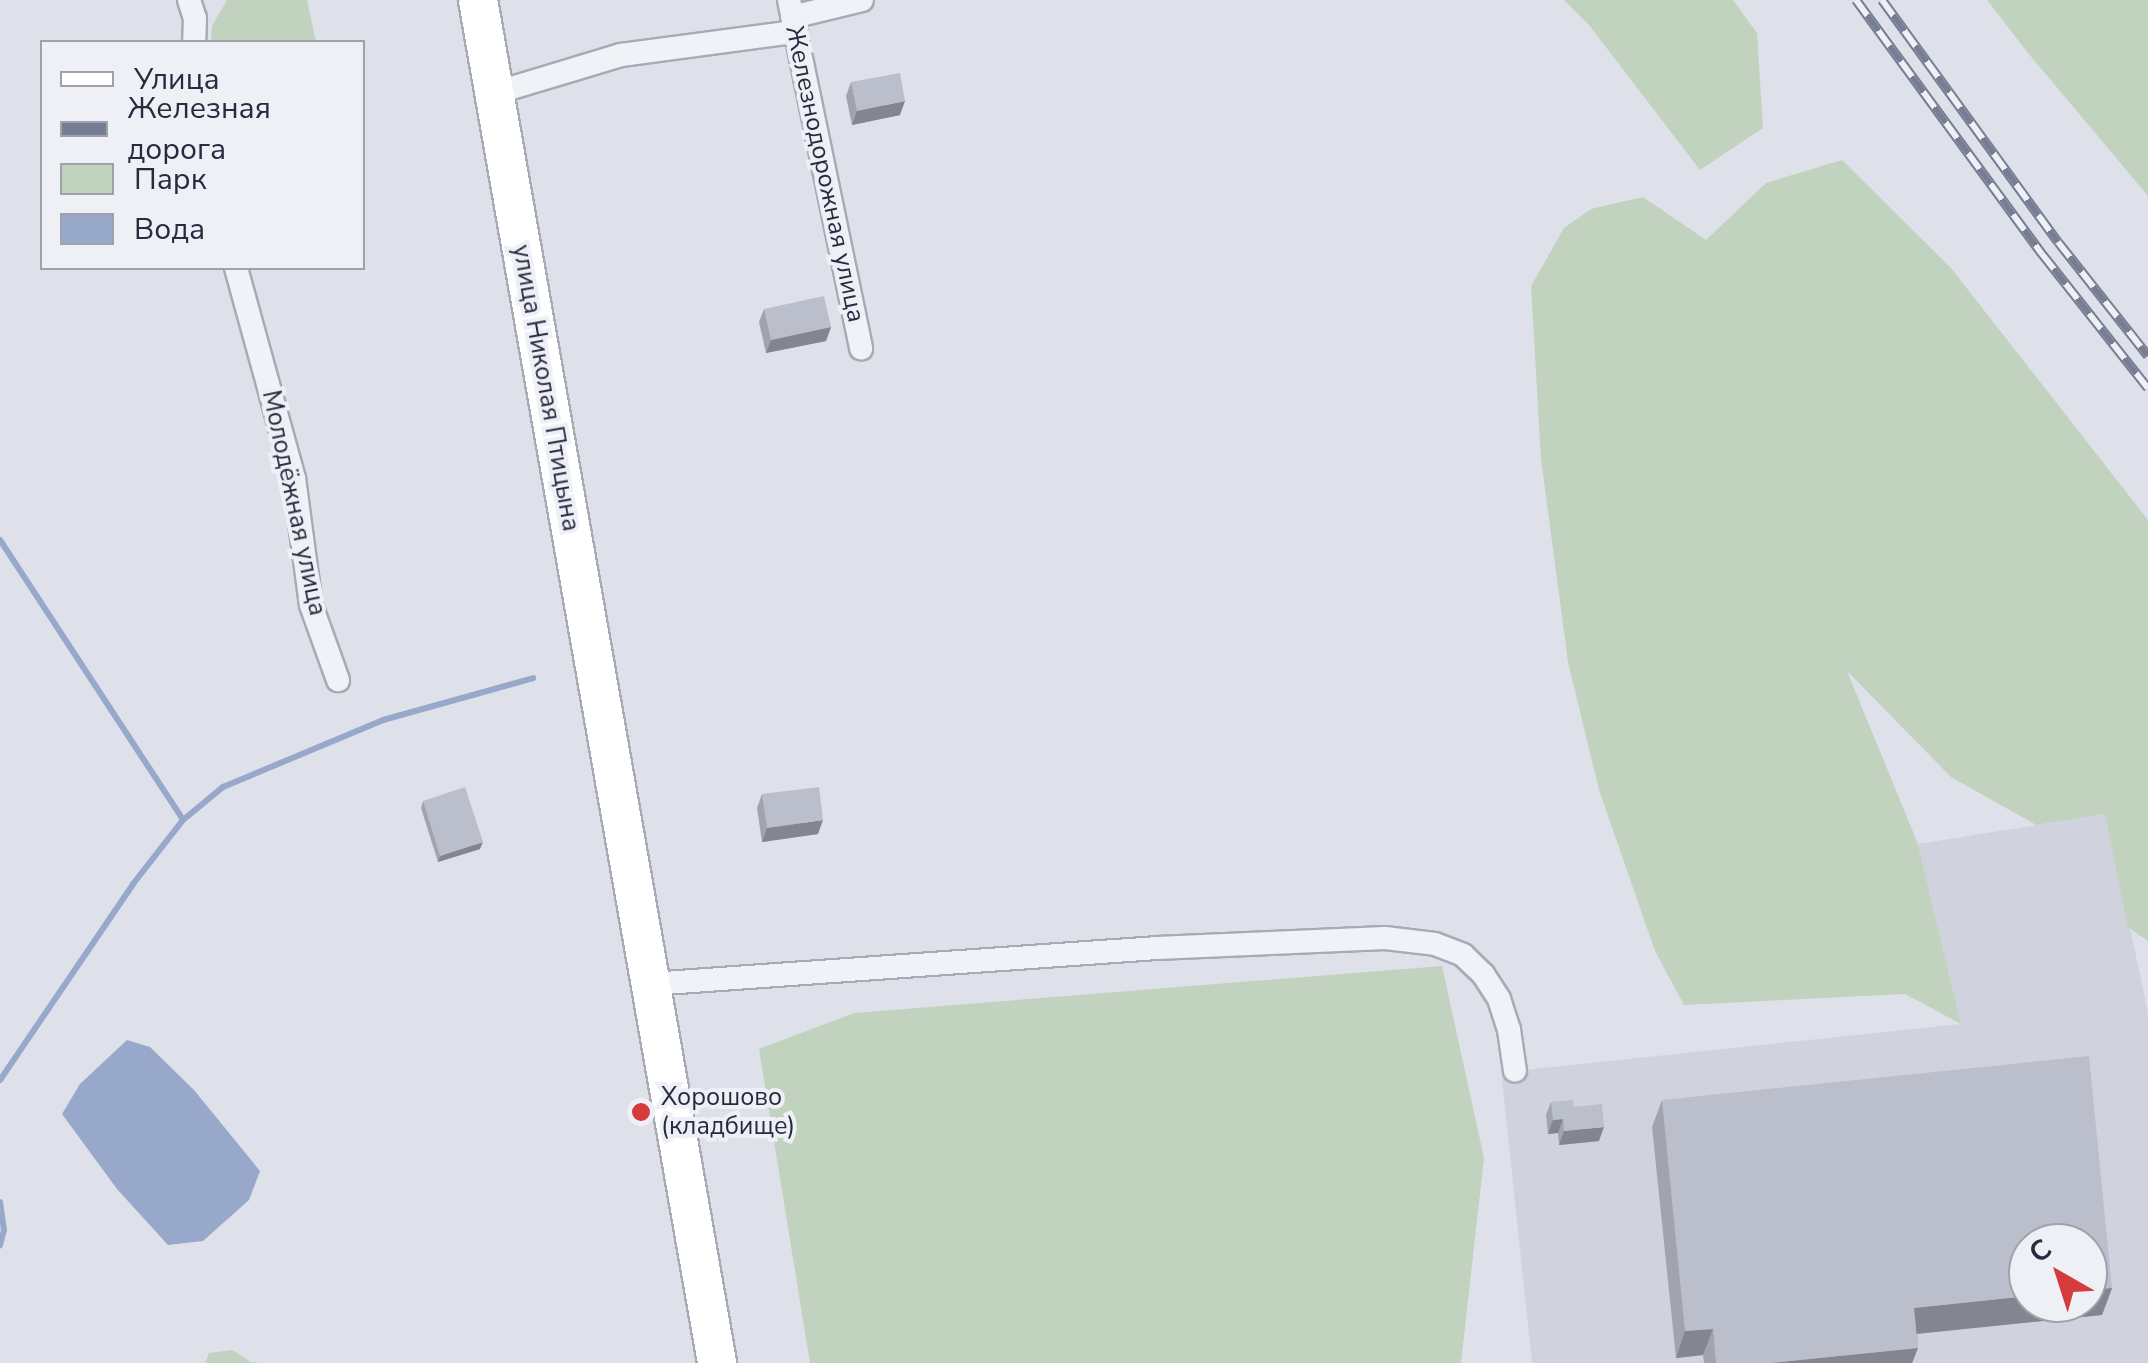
<!DOCTYPE html>
<html>
<head>
<meta charset="utf-8">
<style>
	body { margin:0 }
	#map { position:relative; width:2148px; height:1363px; overflow:hidden; background:#dee1e9; font-family:"Nunito Sans",sans-serif }
	div>[style] { position:absolute }
	.built>* { inset:0; background:#d0d3de }
	.green>* { inset:0; background:#c1d3bf }
	.water>* { inset:0; background:#97a8cb }
	.stream>* { height:6px; margin:-3px; padding:0 3px; transform-origin:3px; border-radius:3px; background:#97a8cb }
	.roads { filter:drop-shadow(2px 0 #a7abb6) drop-shadow(-2px 0 #a7abb6) drop-shadow(0 2px #a7abb6) drop-shadow(0 -2px #a7abb6) }
	.minor>* { height:22px; margin:-11px; padding:0 11px; transform-origin:11px; border-radius:11px; background:#f1f2f7 }
	.primary>* { height:38px; margin:-19px; padding:0 19px; transform-origin:19px; border-radius:19px; background:#fff }
	.rail>* { height:10px; margin-top:-5px; transform-origin:0; background:repeating-linear-gradient(90deg,#eef0f6 0 19px,#777d93 0 38px); box-sizing:border-box; border-block:2px solid #777d93 }
	.wall>* { inset:0; background:#a1a4af }
	.shaded-wall>* { inset:0; background:#83868f }
	.building>* { inset:0; background:#bbbfcc }
	.dots>* { width:28px; height:28px; translate:-50% -50%; box-sizing:border-box; border:5px solid #eef0f6; border-radius:50% }
	span { translate:-50% -50%; white-space:nowrap; text-align:center; line-height:1.15; -webkit-text-stroke:8px #eef0f6; paint-order:stroke }
	.street-label { font-size:25px; color:#262c40 }
	.poi-label { font-size:25px; color:#262c40 }
	.left { translate:0 -50%; text-align:left }
	.legend { position:absolute; left:40px; top:40px; width:325px; height:230px; box-sizing:border-box; background:#eef0f6; border:2px solid #9ea2ad; margin:0; padding:12px 18px; list-style:none; font-size:30px; color:#262c40 }
	.legend li { display:flex; align-items:center; gap:20px; height:50px }
	.legend b { width:50px; border:2px solid #9ea2ad }
	.north { position:absolute; left:2008px; top:1223px; width:100px; height:100px; box-sizing:border-box; background:#eef0f6; border:2px solid #9ea2ad; border-radius:50%; rotate:321deg; font-size:28px; font-weight:700; line-height:40px; text-align:center; color:#262c40 }
	.north::after { content:''; display:block; margin:auto; width:35px; height:45px; background:#d63b3b; clip-path:polygon(50% 0,100% 100%,50% 72%,0 100%) }
</style>
</head>
<body>
<div id="map">
	<div class="built">
		<div style="clip-path:polygon(evenodd,2106px 814px,2148px 1013px,2148px 1363px,1532px 1363px,1502px 1079px,1515px 1071px,1961px 1024px,1918px 844px,2106px 814px,2028px 1243px,2088px 1243px,2088px 1303px,2028px 1303px,2028px 1243px)"></div>
	</div>
	<div class="green">
		<div style="clip-path:polygon(227px 0,307px 0,316px 42px,211px 42px,212px 26px)"></div>
		<div style="clip-path:polygon(1564px 0,1733px 0,1757px 33px,1763px 128px,1700px 170px,1589px 25px)"></div>
		<div style="clip-path:polygon(1987px 0,2148px 0,2148px 196px,2028px 53px)"></div>
		<div style="clip-path:polygon(1842px 160px,1951px 268px,2148px 520px,2148px 941px,2128px 927px,2105px 814px,2036px 825px,1951px 777px,1847px 671px,1918px 844px,1961px 1024px,1905px 994px,1684px 1005px,1655px 951px,1599px 790px,1568px 662px,1541px 459px,1531px 286px,1564px 228px,1591px 209px,1643px 197px,1706px 240px,1766px 183px)"></div>
		<div style="clip-path:polygon(1442px 966px,1484px 1158px,1461px 1363px,810px 1363px,759px 1049px,854px 1013px)"></div>
		<div style="clip-path:polygon(232px 1350px,251px 1362px,262px 1363px,205px 1363px,209px 1353px)"></div>
	</div>
	<div class="water">
		<div style="clip-path:polygon(127px 1040px,150px 1047px,194px 1090px,260px 1171px,249px 1200px,203px 1241px,168px 1245px,117px 1189px,62px 1114px,80px 1084px)"></div>
	</div>
	<div class="stream">
		<div style="left:0;top:540px;width:334px;rotate:56.8deg"></div>
		<div style="left:0;top:1080px;width:237px;rotate:-55.8deg"></div>
		<div style="left:133px;top:884px;width:81px;rotate:-52deg"></div>
		<div style="left:183px;top:820px;width:52px;rotate:-39.5deg"></div>
		<div style="left:223px;top:787px;width:173px;rotate:-22.7deg"></div>
		<div style="left:383px;top:720px;width:156px;rotate:-15.6deg"></div>
		<div style="left:0;top:1202px;width:28px;rotate:82deg"></div>
		<div style="left:4px;top:1230px;width:16px;rotate:105deg"></div>
	</div>
	<div class="roads">
		<div class="minor">
			<div style="left:189px;top:0;width:19px;rotate:72deg"></div>
			<div style="left:195px;top:18px;width:24px;rotate:92deg"></div>
			<div style="left:789px;top:0;width:356px;rotate:78.3deg"></div>
			<div style="left:792px;top:17px;width:72px;rotate:-13.7deg"></div>
			<div style="left:495px;top:93px;width:132px;rotate:-16.8deg"></div>
			<div style="left:621px;top:55px;width:175px;rotate:-7.6deg"></div>
			<div style="left:236px;top:268px;width:218px;rotate:74.6deg"></div>
			<div style="left:294px;top:478px;width:128px;rotate:82.4deg"></div>
			<div style="left:311px;top:605px;width:80px;rotate:70.2deg"></div>
			<div style="left:650px;top:984px;width:508px;rotate:-4.06deg"></div>
			<div style="left:1157px;top:948px;width:228px;rotate:-2.5deg"></div>
			<div style="left:1385px;top:938px;width:50px;rotate:6.8deg"></div>
			<div style="left:1435px;top:944px;width:30px;rotate:21deg"></div>
			<div style="left:1463px;top:955px;width:28px;rotate:44deg"></div>
			<div style="left:1483px;top:974px;width:30px;rotate:57deg"></div>
			<div style="left:1499px;top:999px;width:33px;rotate:72deg"></div>
			<div style="left:1509px;top:1030px;width:41px;rotate:81.7deg"></div>
		</div>
		<div class="primary">
			<div style="left:478px;top:0;width:1384px;rotate:80.05deg"></div>
		</div>
	</div>
	<div class="rail">
		<div style="left:1856px;top:0;width:315px;rotate:53.8deg"></div>
		<div style="left:2042px;top:254px;width:171px;rotate:51.7deg"></div>
		<div style="left:1882px;top:0;width:299px;rotate:54deg"></div>
		<div style="left:2058px;top:242px;width:145px;rotate:51.7deg"></div>
	</div>
	<div class="wall">
		<div style="clip-path:polygon(851px 82px,900px 115px,852px 125px,846px 96px)"></div>
		<div style="clip-path:polygon(764px 309px,831px 327px,826px 341px,766px 353px,759px 322px)"></div>
		<div style="clip-path:polygon(762px 794px,818px 834px,762px 842px,757px 808px)"></div>
		<div style="clip-path:polygon(423px 801px,480px 849px,438px 862px,421px 808px)"></div>
		<div style="clip-path:polygon(1662px 1100px,2112px 1288px,2102px 1315px,1917px 1334px,1918px 1348px,1912px 1363px,1704px 1363px,1703px 1355px,1676px 1358px,1652px 1127px)"></div>
		<div style="clip-path:polygon(1551px 1102px,1599px 1141px,1559px 1145px,1558px 1133px,1548px 1134px,1546px 1115px)"></div>
	</div>
	<div class="shaded-wall">
		<div style="clip-path:polygon(905px 101px,900px 115px,852px 125px,857px 111px)"></div>
		<div style="clip-path:polygon(831px 327px,826px 341px,766px 353px,771px 340px)"></div>
		<div style="clip-path:polygon(823px 820px,818px 834px,762px 842px,767px 828px)"></div>
		<div style="clip-path:polygon(483px 842px,480px 849px,438px 862px,440px 856px)"></div>
		<div style="clip-path:polygon(1563px 1119px,1558px 1133px,1548px 1134px,1553px 1120px)"></div>
		<div style="clip-path:polygon(1604px 1127px,1599px 1141px,1559px 1145px,1564px 1131px)"></div>
		<div style="clip-path:polygon(2112px 1288px,2102px 1315px,1904px 1335px,1914px 1308px,2028px 1296px,2028px 1303px,2088px 1303px,2088px 1290px)"></div>
		<div style="clip-path:polygon(1713px 1329px,1703px 1355px,1676px 1358px,1685px 1331px)"></div>
		<div style="clip-path:polygon(1918px 1348px,1912px 1363px,1770px 1363px)"></div>
	</div>
	<div class="building">
		<div style="clip-path:polygon(900px 73px,905px 101px,857px 111px,851px 82px)"></div>
		<div style="clip-path:polygon(824px 296px,831px 327px,771px 340px,764px 309px)"></div>
		<div style="clip-path:polygon(465px 787px,483px 842px,440px 856px,423px 801px)"></div>
		<div style="clip-path:polygon(819px 787px,823px 820px,767px 828px,762px 794px)"></div>
		<div style="clip-path:polygon(2089px 1056px,2112px 1288px,2088px 1290px,2088px 1243px,2028px 1243px,2028px 1296px,1914px 1308px,1918px 1348px,1770px 1363px,1716px 1363px,1713px 1329px,1685px 1331px,1662px 1100px)"></div>
		<div style="clip-path:polygon(1573px 1100px,1574px 1107px,1602px 1104px,1604px 1127px,1564px 1131px,1563px 1119px,1553px 1120px,1551px 1102px)"></div>
	</div>
	<div class="dots">
		<div style="left:641px;top:1112px;background:#d63b3b"></div>
	</div>
	<div class="street-label">
		<span style="left:825px;top:174px;rotate:78deg">Железнодорожная улица</span>
		<span style="left:546px;top:388px;rotate:80deg">улица Николая Птицына</span>
		<span style="left:294px;top:503px;rotate:78deg">Молодёжная улица</span>
	</div>
	<div class="poi-label">
		<span class="left" style="left:661px;top:1112px">Хорошово<br>(кладбище)</span>
	</div>
	<ul class="legend">
	<li><b style="height:12px;background:#fff"></b>Улица</li>
	<li><b style="height:12px;background:#777d93"></b>Железная дорога</li>
	<li><b style="height:28px;background:#c1d3bf"></b>Парк</li>
	<li><b style="height:28px;background:#97a8cb"></b>Вода</li>
	</ul>
	<div class="north">С</div>
</div>
</body>
</html>
